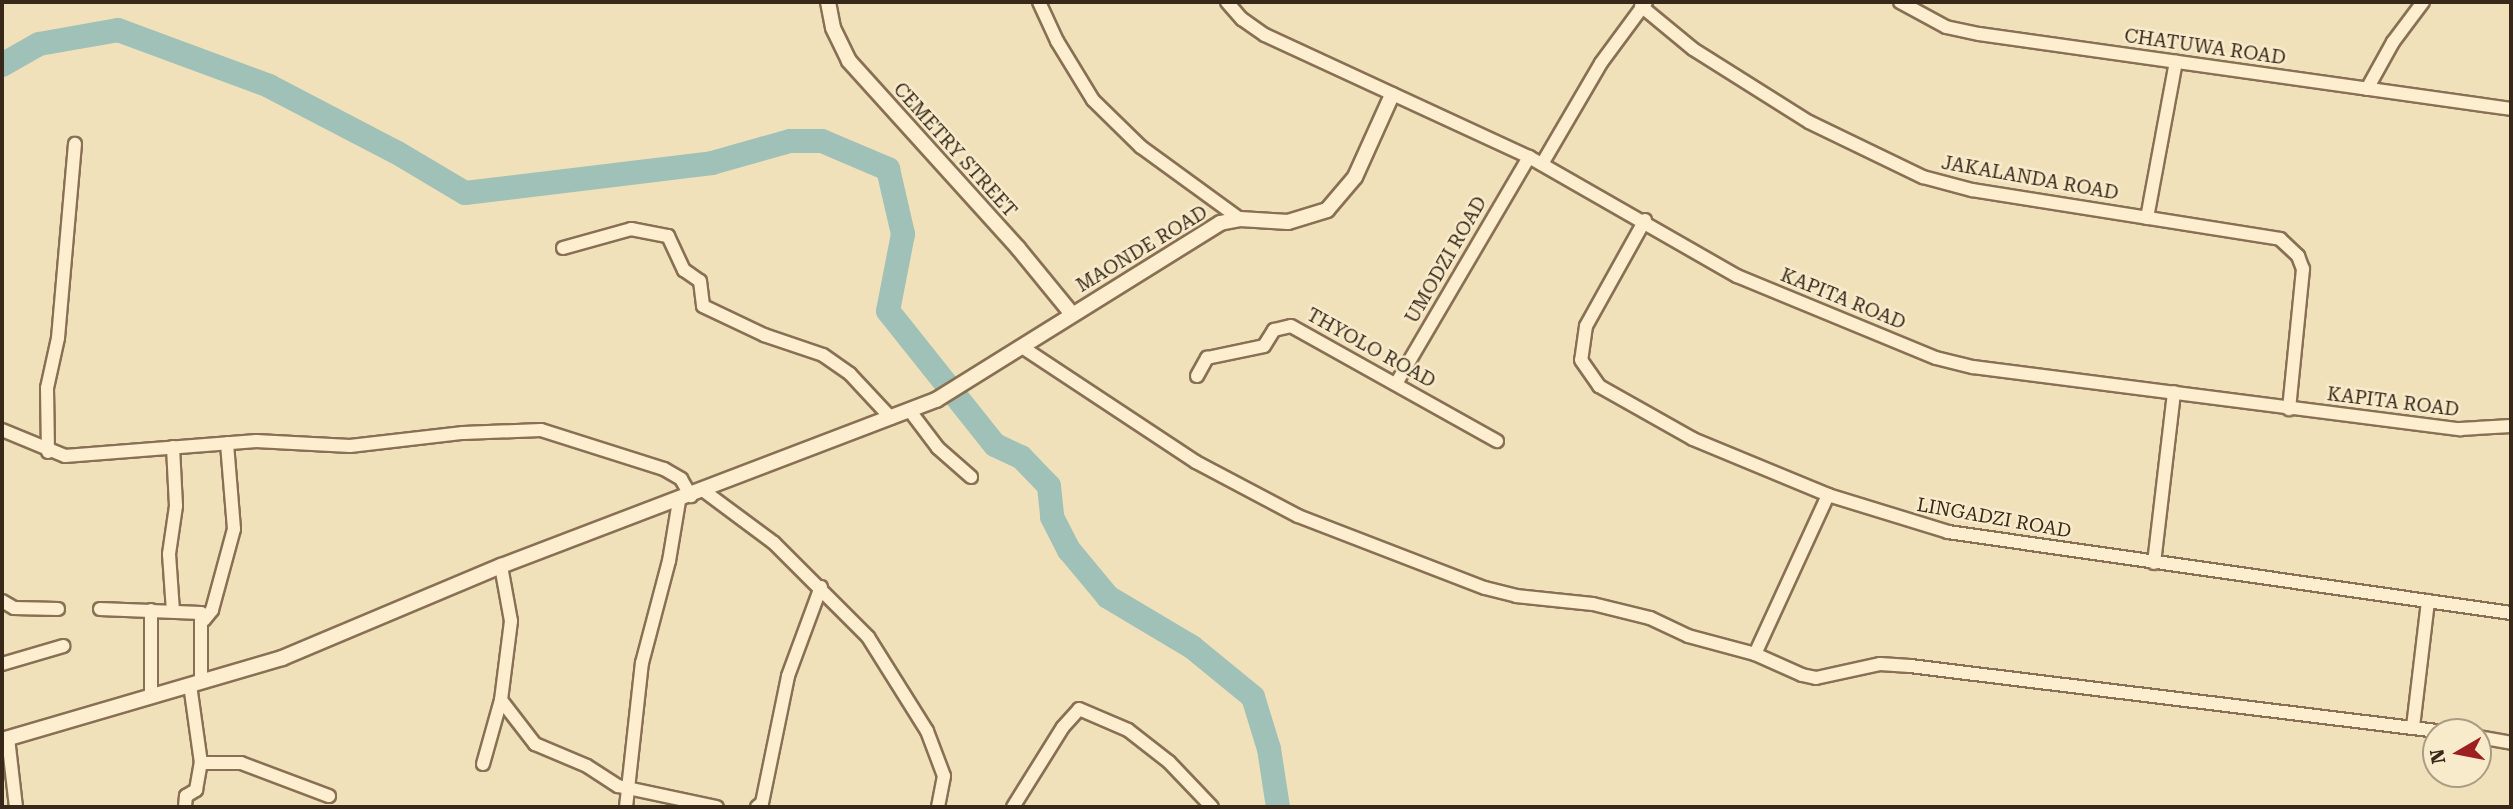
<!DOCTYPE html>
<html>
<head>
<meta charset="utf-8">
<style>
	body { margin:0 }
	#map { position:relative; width:2513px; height:809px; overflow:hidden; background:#f1e1bb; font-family:"Roboto Serif",serif }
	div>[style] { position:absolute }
	.river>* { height:24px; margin:-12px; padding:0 12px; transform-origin:12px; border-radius:12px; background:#9fc1b7 }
	.roads { filter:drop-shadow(2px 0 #897054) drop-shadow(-2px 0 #897054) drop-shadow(0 2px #897054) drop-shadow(0 -2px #897054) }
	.minor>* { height:12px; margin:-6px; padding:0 6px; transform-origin:6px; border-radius:6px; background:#fceece }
	.tertiary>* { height:14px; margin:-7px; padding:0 7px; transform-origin:7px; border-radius:7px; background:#fceece }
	span { translate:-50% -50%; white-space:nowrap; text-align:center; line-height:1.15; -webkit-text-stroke:5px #f8ebcb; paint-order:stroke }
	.street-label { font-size:19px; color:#37281a }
	.frame { position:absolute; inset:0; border:4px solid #37281a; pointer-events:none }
	.north { position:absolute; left:2422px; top:718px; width:70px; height:70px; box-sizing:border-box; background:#f8ebcb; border:2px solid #ab9d84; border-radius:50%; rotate:260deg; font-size:19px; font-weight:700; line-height:28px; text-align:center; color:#37281a }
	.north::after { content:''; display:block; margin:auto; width:24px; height:32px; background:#9d1f20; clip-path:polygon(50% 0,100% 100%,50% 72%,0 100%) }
</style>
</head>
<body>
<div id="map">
	<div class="river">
		<div style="left:2px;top:65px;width:43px;rotate:-29.6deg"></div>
		<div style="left:39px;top:44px;width:80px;rotate:-10deg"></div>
		<div style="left:118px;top:30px;width:161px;rotate:20.3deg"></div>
		<div style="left:269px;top:86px;width:143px;rotate:27.5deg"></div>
		<div style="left:396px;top:152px;width:80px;rotate:30.7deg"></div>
		<div style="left:465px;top:193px;width:249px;rotate:-6.9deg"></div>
		<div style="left:712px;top:163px;width:81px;rotate:-15.8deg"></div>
		<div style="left:790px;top:141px;width:32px"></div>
		<div style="left:822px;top:141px;width:72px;rotate:23deg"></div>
		<div style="left:888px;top:169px;width:67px;rotate:77deg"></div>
		<div style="left:903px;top:234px;width:78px;rotate:101deg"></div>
		<div style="left:888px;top:311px;width:171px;rotate:51.4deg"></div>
		<div style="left:995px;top:445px;width:29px;rotate:25deg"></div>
		<div style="left:1021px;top:457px;width:40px;rotate:46deg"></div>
		<div style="left:1049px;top:486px;width:31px;rotate:84deg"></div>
		<div style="left:1052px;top:517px;width:37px;rotate:63deg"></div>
		<div style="left:1069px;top:550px;width:61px;rotate:50.3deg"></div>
		<div style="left:1108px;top:597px;width:98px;rotate:30.8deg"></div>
		<div style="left:1192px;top:647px;width:79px;rotate:39.3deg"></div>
		<div style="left:1253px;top:697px;width:54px;rotate:72.9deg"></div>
		<div style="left:1269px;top:749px;width:59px;rotate:81.2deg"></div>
	</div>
	<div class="roads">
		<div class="minor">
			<div style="left:1039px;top:2px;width:43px;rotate:65.2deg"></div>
			<div style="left:1057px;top:41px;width:69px;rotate:58.6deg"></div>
			<div style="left:1093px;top:100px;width:67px;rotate:44.4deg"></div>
			<div style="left:1141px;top:147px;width:122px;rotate:36deg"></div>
			<div style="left:1227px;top:2px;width:23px;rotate:49deg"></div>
			<div style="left:1242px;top:19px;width:28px;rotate:35deg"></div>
			<div style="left:1265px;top:35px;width:291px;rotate:24.8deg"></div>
			<div style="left:1529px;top:157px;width:240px;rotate:29.8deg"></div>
			<div style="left:1737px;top:276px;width:215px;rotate:22.4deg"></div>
			<div style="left:1936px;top:358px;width:38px;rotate:14deg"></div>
			<div style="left:1973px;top:367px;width:491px;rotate:7.3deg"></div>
			<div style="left:2460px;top:429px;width:51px;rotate:-3.4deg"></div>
			<div style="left:1900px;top:2px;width:52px;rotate:28.5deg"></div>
			<div style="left:1946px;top:27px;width:34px;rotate:12deg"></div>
			<div style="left:1979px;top:34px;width:537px;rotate:8.02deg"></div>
			<div style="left:1641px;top:6px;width:67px;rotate:39.6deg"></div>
			<div style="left:1693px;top:49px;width:137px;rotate:32.2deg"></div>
			<div style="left:1809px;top:122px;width:127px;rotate:25.8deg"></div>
			<div style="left:1923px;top:177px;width:51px;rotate:14.9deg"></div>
			<div style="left:1972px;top:190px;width:312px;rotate:9deg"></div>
			<div style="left:2280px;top:239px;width:25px;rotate:43deg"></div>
			<div style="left:2298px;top:256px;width:14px;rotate:69deg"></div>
			<div style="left:2303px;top:269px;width:141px;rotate:95.7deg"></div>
			<div style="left:2367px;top:89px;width:54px;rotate:-61deg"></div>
			<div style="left:2393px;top:42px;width:50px;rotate:-53.1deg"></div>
			<div style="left:1542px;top:164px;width:117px;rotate:-59.7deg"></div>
			<div style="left:1601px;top:63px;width:76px;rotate:-53.6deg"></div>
			<div style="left:2147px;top:218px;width:159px;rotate:-79.5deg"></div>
			<div style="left:1645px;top:220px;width:121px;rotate:119.1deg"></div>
			<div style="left:1586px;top:326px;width:34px;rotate:98deg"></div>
			<div style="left:1581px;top:360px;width:32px;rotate:55deg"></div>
			<div style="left:1599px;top:386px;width:108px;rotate:29.4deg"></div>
			<div style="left:1693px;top:439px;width:146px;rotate:22.5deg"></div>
			<div style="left:1828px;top:495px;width:126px;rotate:17.1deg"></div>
			<div style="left:1948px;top:532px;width:569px;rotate:8.19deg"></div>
			<div style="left:563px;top:248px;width:71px;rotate:-15.6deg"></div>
			<div style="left:631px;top:229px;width:38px;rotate:11deg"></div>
			<div style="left:668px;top:236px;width:38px;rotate:65deg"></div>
			<div style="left:684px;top:270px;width:19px;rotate:35deg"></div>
			<div style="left:700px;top:281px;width:25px;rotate:83deg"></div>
			<div style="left:703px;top:306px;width:68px;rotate:25.4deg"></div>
			<div style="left:764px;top:335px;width:62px;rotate:18.7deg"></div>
			<div style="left:823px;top:355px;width:33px;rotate:35deg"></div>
			<div style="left:850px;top:374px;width:60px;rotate:47deg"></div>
			<div style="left:1022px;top:347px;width:209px;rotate:33.5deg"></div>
			<div style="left:1196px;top:462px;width:115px;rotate:27.9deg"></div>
			<div style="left:1298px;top:516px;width:200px;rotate:21.1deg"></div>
			<div style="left:1485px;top:588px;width:32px;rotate:14deg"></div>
			<div style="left:1516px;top:596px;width:77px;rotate:5.9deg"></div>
			<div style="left:1593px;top:604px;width:59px;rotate:13.8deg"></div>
			<div style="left:1650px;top:618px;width:42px;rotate:25.3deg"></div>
			<div style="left:1688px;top:636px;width:69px;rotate:15deg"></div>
			<div style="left:1755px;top:654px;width:51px;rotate:24.1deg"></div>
			<div style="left:1802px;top:675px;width:14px;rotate:12deg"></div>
			<div style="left:1816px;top:678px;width:66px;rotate:-12.3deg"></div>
			<div style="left:1880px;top:664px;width:30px;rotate:4deg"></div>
			<div style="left:1910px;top:666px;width:539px;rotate:7.03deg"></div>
			<div style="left:1197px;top:376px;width:21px;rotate:-61deg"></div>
			<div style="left:1207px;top:358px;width:58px;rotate:-11.9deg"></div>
			<div style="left:1264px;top:346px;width:19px;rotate:-58deg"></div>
			<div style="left:1274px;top:330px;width:17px;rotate:-13deg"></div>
			<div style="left:1291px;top:326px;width:236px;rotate:29.2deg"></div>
			<div style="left:1397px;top:382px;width:261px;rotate:-59.6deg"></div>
			<div style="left:910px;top:411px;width:46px;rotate:52.9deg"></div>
			<div style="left:938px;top:448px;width:44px;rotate:41.3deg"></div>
			<div style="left:2px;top:430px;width:68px;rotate:22.4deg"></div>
			<div style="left:65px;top:456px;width:192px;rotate:-4.5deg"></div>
			<div style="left:256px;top:441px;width:94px;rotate:3deg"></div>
			<div style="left:350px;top:446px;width:114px;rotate:-6.6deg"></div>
			<div style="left:463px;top:433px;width:78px;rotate:-2.2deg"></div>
			<div style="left:541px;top:430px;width:129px;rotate:17.6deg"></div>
			<div style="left:664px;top:469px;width:20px;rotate:30deg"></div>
			<div style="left:681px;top:479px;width:20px;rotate:60deg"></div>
			<div style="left:173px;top:447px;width:59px;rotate:87.1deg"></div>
			<div style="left:176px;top:506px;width:49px;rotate:98.3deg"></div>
			<div style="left:169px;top:554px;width:57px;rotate:86deg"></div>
			<div style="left:48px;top:452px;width:64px;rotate:-90.9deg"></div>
			<div style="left:47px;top:388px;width:51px;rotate:-77.6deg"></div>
			<div style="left:58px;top:338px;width:195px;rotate:-85deg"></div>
			<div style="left:704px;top:491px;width:87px;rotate:36.6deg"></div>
			<div style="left:774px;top:543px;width:133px;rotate:45deg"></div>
			<div style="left:868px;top:637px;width:111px;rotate:57.9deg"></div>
			<div style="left:927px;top:731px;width:48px;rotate:69.3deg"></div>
			<div style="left:944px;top:776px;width:32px;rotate:101deg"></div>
			<div style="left:2154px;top:563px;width:172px;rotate:-83.3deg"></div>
			<div style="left:501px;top:566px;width:56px;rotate:79.7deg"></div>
			<div style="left:511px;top:621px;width:80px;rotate:97.2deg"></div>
			<div style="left:501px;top:700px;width:56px;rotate:52.3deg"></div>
			<div style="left:535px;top:744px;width:56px;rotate:22.9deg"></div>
			<div style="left:587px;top:766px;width:37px;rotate:33deg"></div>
			<div style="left:618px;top:786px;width:101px;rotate:12deg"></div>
			<div style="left:2px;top:601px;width:14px;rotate:30deg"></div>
			<div style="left:14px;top:608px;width:44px;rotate:1.3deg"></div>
			<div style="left:100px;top:609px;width:101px;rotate:2.3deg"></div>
			<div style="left:201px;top:613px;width:69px;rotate:90deg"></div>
			<div style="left:204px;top:620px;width:13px;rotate:-51deg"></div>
			<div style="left:212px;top:610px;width:84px;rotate:-74.8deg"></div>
			<div style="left:234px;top:529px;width:86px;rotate:-94.7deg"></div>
			<div style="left:1755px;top:654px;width:175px;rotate:-65.3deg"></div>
			<div style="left:2px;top:664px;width:64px;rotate:-16.4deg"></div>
			<div style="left:151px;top:695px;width:85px;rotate:-90deg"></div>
			<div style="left:2413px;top:727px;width:127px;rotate:-83.2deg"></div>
			<div style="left:2478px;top:737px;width:34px;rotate:10deg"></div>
			<div style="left:8px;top:738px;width:69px;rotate:83.4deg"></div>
			<div style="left:201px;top:763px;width:40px"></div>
			<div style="left:241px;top:763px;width:94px;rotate:20.6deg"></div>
			<div style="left:483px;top:764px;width:66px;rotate:-74.3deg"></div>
			<div style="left:185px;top:807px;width:11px;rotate:-85deg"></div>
			<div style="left:186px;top:796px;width:12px;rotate:-31deg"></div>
			<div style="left:196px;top:790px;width:27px;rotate:-80deg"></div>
			<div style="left:201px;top:763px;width:79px;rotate:-98deg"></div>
			<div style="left:626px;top:807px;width:145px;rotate:-83.7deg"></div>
			<div style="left:642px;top:663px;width:106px;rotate:-75.2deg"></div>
			<div style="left:669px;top:561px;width:61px;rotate:-80.5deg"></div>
			<div style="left:757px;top:807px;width:6px;rotate:-39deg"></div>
			<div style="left:762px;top:803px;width:130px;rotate:-78.4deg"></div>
			<div style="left:788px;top:676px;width:95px;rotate:-69.7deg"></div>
			<div style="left:1013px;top:807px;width:94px;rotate:-58deg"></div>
			<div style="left:1063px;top:727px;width:24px;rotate:-48deg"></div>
			<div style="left:1079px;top:709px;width:53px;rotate:23.2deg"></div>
			<div style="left:1128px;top:730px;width:52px;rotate:38deg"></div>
			<div style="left:1169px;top:762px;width:62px;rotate:46.3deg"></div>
		</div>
		<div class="tertiary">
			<div style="left:828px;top:2px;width:26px;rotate:79deg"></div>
			<div style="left:833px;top:28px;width:37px;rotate:64deg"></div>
			<div style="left:849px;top:61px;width:252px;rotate:47.9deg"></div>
			<div style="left:1018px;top:248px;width:85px;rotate:50.7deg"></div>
			<div style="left:2px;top:740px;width:292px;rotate:-16.3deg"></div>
			<div style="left:282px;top:658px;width:238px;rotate:-22.8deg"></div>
			<div style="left:501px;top:566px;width:466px;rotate:-20.9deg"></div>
			<div style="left:936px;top:400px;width:335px;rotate:-31.9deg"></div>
			<div style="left:1220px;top:223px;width:20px;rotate:-11deg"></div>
			<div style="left:1240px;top:219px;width:48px;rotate:3.6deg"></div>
			<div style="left:1288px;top:222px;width:41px;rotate:-17.1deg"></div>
			<div style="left:1327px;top:210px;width:43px;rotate:-49.7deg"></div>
			<div style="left:1355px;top:177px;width:90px;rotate:-65.7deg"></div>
		</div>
	</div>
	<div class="street-label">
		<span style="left:2205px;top:47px;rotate:8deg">CHATUWA ROAD</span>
		<span style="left:955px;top:150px;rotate:48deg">CEMETRY STREET</span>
		<span style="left:2030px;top:178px;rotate:10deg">JAKALANDA ROAD</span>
		<span style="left:1142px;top:249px;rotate:-31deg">MAONDE ROAD</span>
		<span style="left:1446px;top:260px;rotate:-60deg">UMODZI ROAD</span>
		<span style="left:1843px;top:299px;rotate:22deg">KAPITA ROAD</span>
		<span style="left:1371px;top:348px;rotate:29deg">THYOLO ROAD</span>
		<span style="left:2393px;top:402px;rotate:7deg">KAPITA ROAD</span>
		<span style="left:1994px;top:518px;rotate:10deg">LINGADZI ROAD</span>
	</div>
	<div class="frame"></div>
	<div class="north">N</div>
</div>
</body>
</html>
